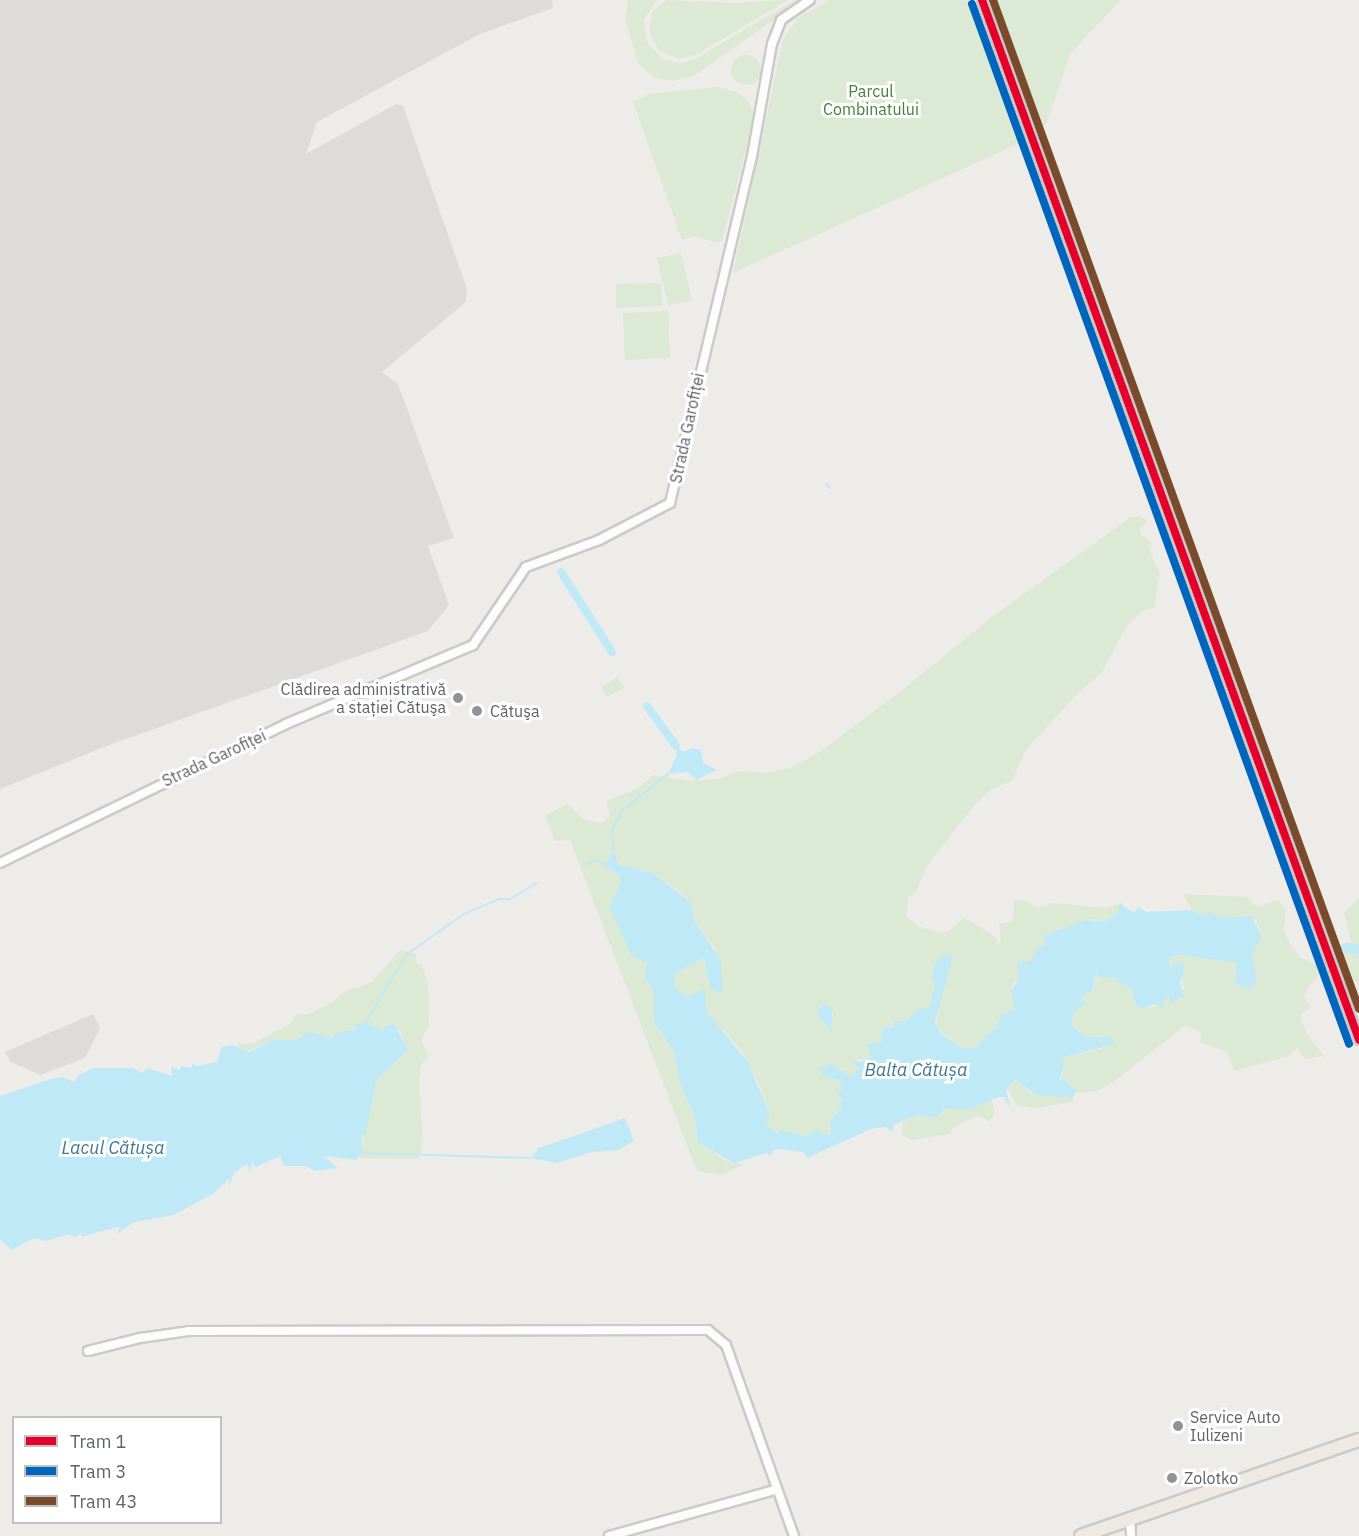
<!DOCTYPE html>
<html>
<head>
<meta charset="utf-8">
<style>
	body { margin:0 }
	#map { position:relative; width:1359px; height:1536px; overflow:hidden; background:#eeece9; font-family:"IBM Plex Sans",sans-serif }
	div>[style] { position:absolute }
	.industrial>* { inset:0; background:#dedbd9 }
	.green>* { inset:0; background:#dbe9d5 }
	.round { border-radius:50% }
	.water>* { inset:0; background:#bfe9f6 }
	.stream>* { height:2px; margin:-1px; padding:0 1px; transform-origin:1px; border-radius:1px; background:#bfe9f6 }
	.canal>* { height:8px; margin:-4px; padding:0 4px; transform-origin:4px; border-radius:4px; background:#bfe9f6 }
	.roads { filter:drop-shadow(2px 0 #cacac9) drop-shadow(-2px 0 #cacac9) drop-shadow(0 2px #cacac9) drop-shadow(0 -2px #cacac9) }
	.minor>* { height:8px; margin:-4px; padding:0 4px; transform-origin:4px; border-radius:4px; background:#fcfcfc }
	.highway>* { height:12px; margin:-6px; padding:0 6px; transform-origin:6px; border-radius:6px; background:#efe9e3 }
	.tram-1>* { height:8px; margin:-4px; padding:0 4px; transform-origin:4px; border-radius:4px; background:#e4002b }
	.tram-2>* { height:8px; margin:-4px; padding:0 4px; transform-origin:4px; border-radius:4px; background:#0065bd }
	.tram-3>* { height:8px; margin:-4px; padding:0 4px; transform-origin:4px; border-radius:4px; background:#7a4b2a }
	.dots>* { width:16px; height:16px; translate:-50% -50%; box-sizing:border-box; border:3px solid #fff; border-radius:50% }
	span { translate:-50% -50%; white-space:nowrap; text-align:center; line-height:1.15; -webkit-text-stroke:6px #fff; paint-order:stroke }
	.park-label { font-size:16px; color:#438239 }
	.street-label { font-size:16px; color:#5e6366 }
	.poi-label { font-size:16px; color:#5e6366 }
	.right { translate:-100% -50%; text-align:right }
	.left { translate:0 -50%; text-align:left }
	.water-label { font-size:18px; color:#3e7894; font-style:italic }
	.legend { position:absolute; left:12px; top:1416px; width:210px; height:108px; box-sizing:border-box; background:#fff; border:2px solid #bfc1c2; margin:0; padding:8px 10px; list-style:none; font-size:18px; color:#5e6366 }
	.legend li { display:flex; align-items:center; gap:12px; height:30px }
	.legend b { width:30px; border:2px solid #bfc1c2 }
</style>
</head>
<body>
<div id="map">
	<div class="industrial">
		<div style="clip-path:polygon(0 0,552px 0,553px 8px,480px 34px,317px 122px,306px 154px,396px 104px,403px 106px,467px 289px,466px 302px,382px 372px,398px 384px,454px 538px,428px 546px,449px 605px,428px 631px,109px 745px,0 789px)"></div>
		<div style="clip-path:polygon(93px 1014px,100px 1028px,85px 1058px,40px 1075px,11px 1062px,5px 1052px)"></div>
	</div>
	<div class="green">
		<div style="clip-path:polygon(628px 0,657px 0,644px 20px,646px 41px,662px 59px,682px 63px,697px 58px,795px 0,802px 0,695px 75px,674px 81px,655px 78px,639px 65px,625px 20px)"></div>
		<div style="clip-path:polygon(666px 0,734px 3px,788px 0,697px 54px,680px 59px,659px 51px,649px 32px,652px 12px)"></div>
		<div style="clip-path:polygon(829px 0,967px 0,1020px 143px,733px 273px,783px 40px,798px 18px)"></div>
		<div style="clip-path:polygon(995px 0,1121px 0,1070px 54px,1046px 125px,1040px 126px)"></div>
		<div class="round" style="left:731px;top:55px;width:30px;height:30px"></div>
		<div style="clip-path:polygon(718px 87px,736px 92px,747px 100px,753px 111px,752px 126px,722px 241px,715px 243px,696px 236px,682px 240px,633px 102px,649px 94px)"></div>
		<div style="clip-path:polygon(681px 253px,692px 300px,668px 305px,657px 258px)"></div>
		<div style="clip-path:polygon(661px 283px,662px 306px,616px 308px,616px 284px)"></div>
		<div style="clip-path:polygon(668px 311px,670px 358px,625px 360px,623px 313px)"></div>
		<div style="clip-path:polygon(evenodd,1141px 516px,1147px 521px,1140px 529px,1141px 535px,1152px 543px,1150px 551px,1160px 574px,1154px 607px,1143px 611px,1126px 627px,1102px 672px,1074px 697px,1026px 750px,1012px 781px,992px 789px,975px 804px,926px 867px,918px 888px,908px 899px,906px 916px,918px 926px,939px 933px,949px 931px,964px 918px,992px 934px,1001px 945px,999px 924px,1013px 921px,1014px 901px,1024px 900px,1038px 908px,1052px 903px,1107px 908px,1123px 903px,1123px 908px,1121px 905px,1118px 913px,1104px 922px,1091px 919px,1045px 934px,1046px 945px,1029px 962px,1017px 963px,1020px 979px,1013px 983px,1011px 991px,1015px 1010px,1004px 1012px,997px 1028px,978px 1047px,962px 1048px,936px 1027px,944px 979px,951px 959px,935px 964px,931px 979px,937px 981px,929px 1008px,918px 1010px,908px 1020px,895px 1021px,892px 1028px,882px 1027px,881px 1042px,868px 1047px,871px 1057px,853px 1061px,859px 1068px,855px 1075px,848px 1078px,840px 1068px,828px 1077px,838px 1080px,843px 1087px,838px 1094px,844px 1106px,835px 1115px,832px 1135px,816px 1130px,807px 1136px,772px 1130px,766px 1125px,770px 1115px,760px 1086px,742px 1052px,724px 1030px,718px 1031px,706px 1011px,703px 996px,687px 997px,675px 988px,674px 974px,704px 958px,709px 986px,720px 992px,715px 948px,696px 924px,693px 907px,687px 897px,653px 873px,619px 865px,613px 852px,607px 869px,618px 874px,621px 882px,611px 903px,611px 911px,631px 955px,647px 963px,647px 982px,654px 992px,654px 1023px,674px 1051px,680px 1084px,695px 1117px,698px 1143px,727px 1161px,743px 1164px,722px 1175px,697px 1171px,570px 840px,555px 841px,545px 816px,567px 804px,585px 820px,602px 823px,610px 817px,607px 801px,638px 788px,654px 775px,690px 781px,718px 779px,739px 771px,766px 773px,790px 768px,818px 753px,906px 687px,989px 619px,1131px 517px,1141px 516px,823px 1003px,833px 1013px,832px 1027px,828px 1029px,817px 1014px,823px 1003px)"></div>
		<div style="clip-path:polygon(617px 677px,625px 688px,606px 697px,601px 687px)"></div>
		<div style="clip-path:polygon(1183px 894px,1247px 897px,1256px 907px,1279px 900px,1286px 910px,1284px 929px,1290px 944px,1301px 958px,1316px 964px,1333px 948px,1351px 942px,1344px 913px,1359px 898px,1359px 983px,1337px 968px,1323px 970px,1306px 990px,1304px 997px,1311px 1007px,1300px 1015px,1307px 1034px,1329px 1062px,1323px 1056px,1305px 1059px,1297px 1048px,1289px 1056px,1234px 1071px,1227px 1052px,1200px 1042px,1201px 1033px,1186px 1025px,1112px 1083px,1097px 1091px,1076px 1093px,1061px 1081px,1065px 1065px,1060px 1058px,1104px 1048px,1111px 1036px,1085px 1037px,1072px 1027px,1072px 1016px,1080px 1009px,1078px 997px,1092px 991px,1097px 974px,1115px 977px,1118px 983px,1131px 988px,1135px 1002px,1143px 1009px,1163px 1004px,1168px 994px,1171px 1003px,1184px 989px,1182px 979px,1171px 970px,1167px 957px,1182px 955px,1237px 963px,1235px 984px,1250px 989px,1257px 982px,1252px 953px,1261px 930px,1255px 920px,1246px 915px,1233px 918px,1202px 917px,1194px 913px)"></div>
		<div style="clip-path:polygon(400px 950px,416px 954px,416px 963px,422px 965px,428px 985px,429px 1026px,421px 1041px,429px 1056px,421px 1065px,419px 1080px,423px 1144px,418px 1158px,412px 1159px,358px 1158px,364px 1143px,360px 1130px,365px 1136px,376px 1081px,406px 1053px,400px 1030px,385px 1031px,365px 1023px,357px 1025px,355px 1030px,338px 1032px,333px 1038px,322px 1035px,289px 1042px,272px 1040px,245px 1052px,237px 1045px,254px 1043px,291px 1023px,297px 1014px,309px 1014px,333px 1002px,345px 991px,372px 982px)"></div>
		<div style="clip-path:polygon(1015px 1080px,1031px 1093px,1063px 1094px,1073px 1097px,1073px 1102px,1036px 1108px,1016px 1105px,1008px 1089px)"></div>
		<div style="clip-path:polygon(991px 1099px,995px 1111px,990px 1122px,979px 1116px,958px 1124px,949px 1134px,912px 1140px,902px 1135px,902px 1123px,919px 1115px,940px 1115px,947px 1108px)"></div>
	</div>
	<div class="water">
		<div style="clip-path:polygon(676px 746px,684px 752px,692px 748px,701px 750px,703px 763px,717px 770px,696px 780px,688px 772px,668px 774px,676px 757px)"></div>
		<div style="clip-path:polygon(613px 851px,619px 865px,653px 873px,691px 902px,696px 924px,720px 958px,723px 987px,720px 993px,710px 988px,704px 958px,674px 974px,675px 988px,687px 997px,705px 989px,706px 1011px,748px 1062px,770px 1115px,766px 1125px,778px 1133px,778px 1130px,807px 1136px,816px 1130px,831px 1135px,830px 1121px,843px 1106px,839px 1105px,842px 1099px,837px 1094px,843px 1087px,838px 1080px,822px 1076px,821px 1067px,831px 1063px,851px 1077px,859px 1068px,850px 1059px,859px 1062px,871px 1057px,867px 1044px,881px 1042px,882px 1027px,892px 1028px,895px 1021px,908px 1020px,918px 1009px,929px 1008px,936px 982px,931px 979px,935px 964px,944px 954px,953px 956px,935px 1023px,941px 1033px,962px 1048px,978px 1047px,986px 1035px,997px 1028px,1002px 1013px,1015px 1010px,1011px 991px,1019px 978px,1017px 963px,1030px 961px,1038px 947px,1046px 945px,1043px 935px,1087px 920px,1104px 922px,1118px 913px,1120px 904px,1135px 913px,1138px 907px,1147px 912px,1192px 910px,1205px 917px,1209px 911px,1220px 918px,1251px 916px,1262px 936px,1252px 953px,1257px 982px,1250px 989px,1235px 984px,1237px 963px,1182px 955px,1168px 957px,1171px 969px,1176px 962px,1185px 964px,1180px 984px,1184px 996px,1171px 1003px,1168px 994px,1161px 1007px,1154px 1004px,1143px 1009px,1136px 1006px,1131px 988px,1118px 983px,1115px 977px,1102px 978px,1096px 974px,1092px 991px,1079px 997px,1086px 1002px,1072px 1016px,1072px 1026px,1085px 1037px,1111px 1036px,1115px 1044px,1061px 1058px,1065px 1065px,1060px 1077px,1077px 1090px,1073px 1097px,1036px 1095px,1015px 1080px,1006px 1090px,1011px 1109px,1004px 1097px,999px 1097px,967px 1110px,947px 1108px,936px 1117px,919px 1115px,893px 1125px,894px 1132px,884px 1127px,871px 1129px,807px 1158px,803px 1152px,777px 1149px,772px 1151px,771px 1157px,767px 1153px,734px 1163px,698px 1143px,695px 1117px,680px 1084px,674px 1051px,654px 1023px,654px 992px,645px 978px,647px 963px,631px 955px,611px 911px,611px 903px,621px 882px,618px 874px,604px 867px)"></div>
		<div style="clip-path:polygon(1345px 943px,1359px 945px,1359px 954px,1341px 951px,1326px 963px,1324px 958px,1329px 950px)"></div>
		<div style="clip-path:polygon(823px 1003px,832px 1009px,832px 1033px,817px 1014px)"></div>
		<div style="clip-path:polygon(365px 1023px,384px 1031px,385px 1026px,394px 1024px,408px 1050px,376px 1081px,365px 1137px,361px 1132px,363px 1150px,356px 1160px,323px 1156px,338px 1168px,316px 1171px,304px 1166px,284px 1166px,280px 1156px,256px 1167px,252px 1162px,250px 1172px,247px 1164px,234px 1173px,229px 1187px,229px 1179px,214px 1193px,174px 1215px,134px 1222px,116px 1234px,121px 1226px,81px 1237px,82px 1232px,75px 1237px,69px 1234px,47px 1241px,33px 1238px,12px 1250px,0 1239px,0 1096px,51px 1079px,63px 1077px,74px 1082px,78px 1075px,94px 1068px,133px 1068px,142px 1073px,147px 1068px,172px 1076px,171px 1067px,180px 1070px,181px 1066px,192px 1068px,192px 1063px,197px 1066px,217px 1062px,222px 1047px,232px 1045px,249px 1052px,272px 1040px,296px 1040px,309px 1032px,333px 1038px,337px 1032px,355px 1030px,357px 1024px)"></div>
		<div style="clip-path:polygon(625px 1118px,634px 1141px,619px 1150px,592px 1152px,556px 1163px,531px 1158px,539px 1148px)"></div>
	</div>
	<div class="stream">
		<div style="left:826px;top:484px;width:6px;rotate:45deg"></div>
		<div style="left:613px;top:851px;width:22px;rotate:-93deg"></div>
		<div style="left:612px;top:829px;width:22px;rotate:-60deg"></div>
		<div style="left:623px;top:810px;width:58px;rotate:-38.7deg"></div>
		<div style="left:586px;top:864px;width:13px;rotate:-18deg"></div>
		<div style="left:598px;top:860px;width:7px;rotate:34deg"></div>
		<div style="left:365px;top:1023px;width:81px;rotate:-58.7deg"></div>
		<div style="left:407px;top:954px;width:70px;rotate:-35.1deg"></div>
		<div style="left:464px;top:914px;width:38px;rotate:-23deg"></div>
		<div style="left:499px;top:899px;width:11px"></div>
		<div style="left:510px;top:899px;width:31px;rotate:-31deg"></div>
		<div style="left:362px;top:1153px;width:169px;rotate:1.7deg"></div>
	</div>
	<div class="canal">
		<div style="left:561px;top:572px;width:95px;rotate:57.5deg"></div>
		<div style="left:647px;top:706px;width:49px;rotate:54.1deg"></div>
	</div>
	<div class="roads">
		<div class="minor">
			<div style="left:982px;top:0;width:1106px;rotate:70.07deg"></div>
			<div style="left:0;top:863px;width:318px;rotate:-25.9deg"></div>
			<div style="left:286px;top:724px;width:203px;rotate:-22.9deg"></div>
			<div style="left:473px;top:645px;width:94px;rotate:-55.8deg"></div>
			<div style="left:526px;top:567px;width:78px;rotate:-20.3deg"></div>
			<div style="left:599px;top:540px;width:80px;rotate:-27.5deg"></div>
			<div style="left:670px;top:503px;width:357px;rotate:-76.7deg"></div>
			<div style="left:752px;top:156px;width:114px;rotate:-79.9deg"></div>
			<div style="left:772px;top:44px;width:26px;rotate:-69deg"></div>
			<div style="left:781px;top:20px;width:35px;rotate:-35deg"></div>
			<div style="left:88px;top:1351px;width:54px;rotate:-14deg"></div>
			<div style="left:140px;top:1338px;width:49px;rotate:-8.1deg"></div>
			<div style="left:189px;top:1331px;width:519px;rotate:-0.11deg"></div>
			<div style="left:708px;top:1330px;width:23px;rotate:40deg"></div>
			<div style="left:726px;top:1345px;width:203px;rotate:70.4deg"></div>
			<div style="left:1130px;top:1520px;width:16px;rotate:86deg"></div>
			<div style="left:609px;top:1536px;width:172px;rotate:-15.5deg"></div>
		</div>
		<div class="highway">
			<div style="left:1081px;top:1536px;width:294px;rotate:-19.1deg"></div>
		</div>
	</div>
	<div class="tram-1">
		<div style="left:982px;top:0;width:1106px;rotate:70.07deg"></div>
	</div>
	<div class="tram-2">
		<div style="left:972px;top:4px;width:1106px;rotate:70.07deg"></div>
	</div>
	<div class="tram-3">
		<div style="left:993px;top:0;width:1073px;rotate:70.06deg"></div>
	</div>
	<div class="dots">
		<div style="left:458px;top:698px;background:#909394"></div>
		<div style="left:477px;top:711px;background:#909394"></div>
		<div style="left:1178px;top:1426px;background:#909394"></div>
		<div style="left:1172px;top:1478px;background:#909394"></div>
	</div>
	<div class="park-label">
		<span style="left:871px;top:100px">Parcul<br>Combinatului</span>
	</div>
	<div class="street-label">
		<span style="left:687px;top:428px;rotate:-78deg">Strada Garofiței</span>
		<span style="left:214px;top:758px;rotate:-25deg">Strada Garofiței</span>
	</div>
	<div class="poi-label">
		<span class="right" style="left:446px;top:698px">Clădirea administrativă<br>a stației Cătuşa</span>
		<span class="left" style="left:490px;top:711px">Cătuşa</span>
		<span class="left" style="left:1190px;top:1426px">Service Auto<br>Iulizeni</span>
		<span class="left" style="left:1184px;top:1478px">Zolotko</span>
	</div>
	<div class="water-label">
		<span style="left:916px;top:1070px">Balta Cătușa</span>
		<span style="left:113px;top:1148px">Lacul Cătușa</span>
	</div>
	<ul class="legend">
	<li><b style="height:8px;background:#e4002b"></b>Tram 1</li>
	<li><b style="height:8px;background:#0065bd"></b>Tram 3</li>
	<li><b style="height:8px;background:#7a4b2a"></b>Tram 43</li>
	</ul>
</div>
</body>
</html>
